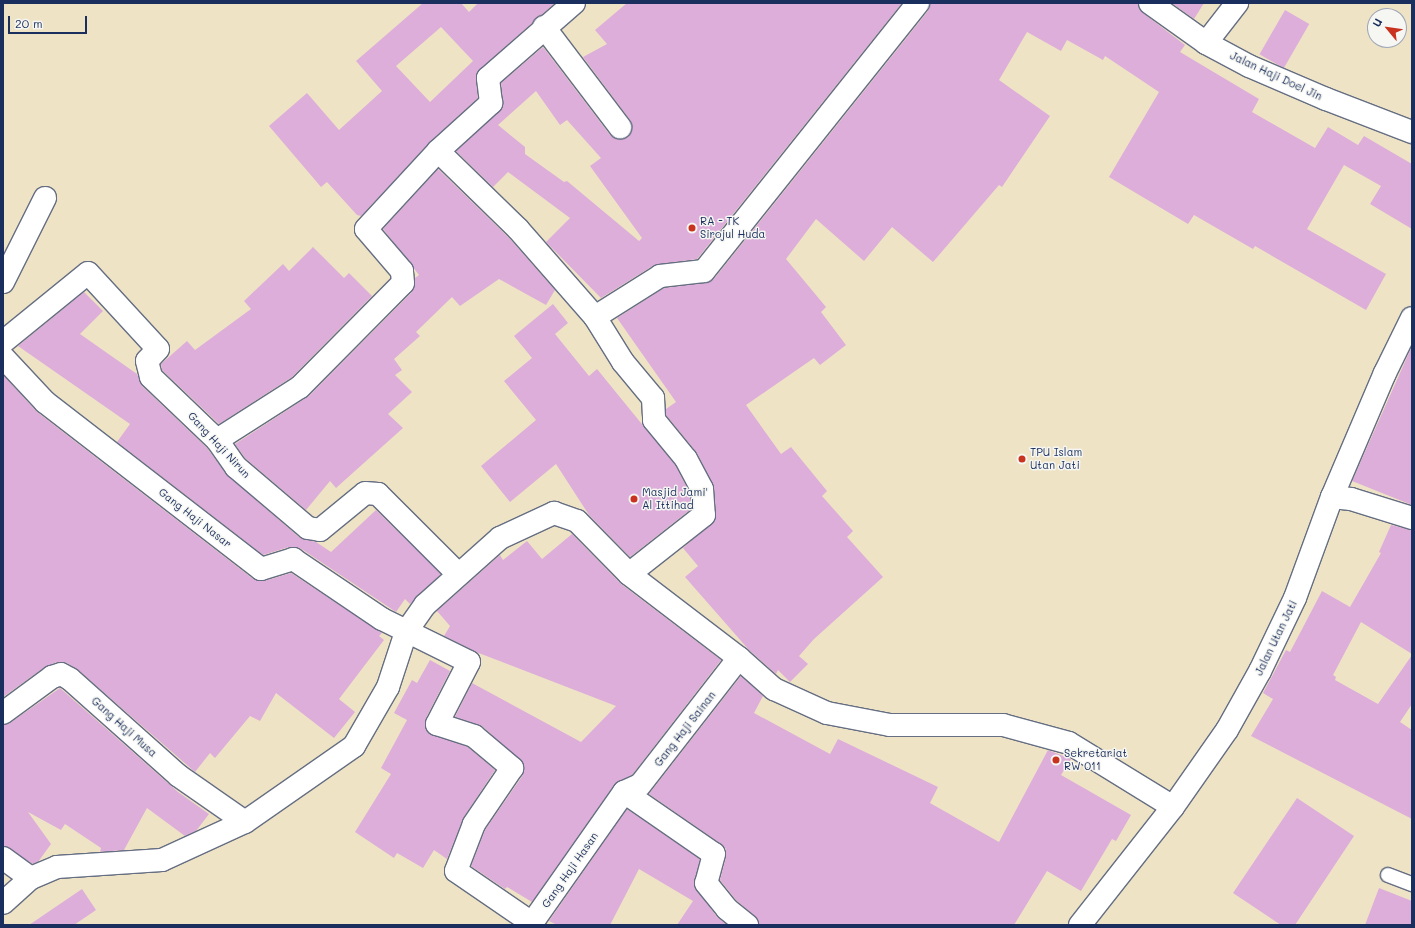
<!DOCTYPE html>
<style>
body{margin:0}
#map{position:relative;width:1415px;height:928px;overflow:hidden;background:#efe3c6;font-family:Mali,sans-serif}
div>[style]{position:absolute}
.building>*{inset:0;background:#ddaed9;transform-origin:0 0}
.roads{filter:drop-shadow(1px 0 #656e82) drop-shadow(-1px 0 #656e82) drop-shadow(0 1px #656e82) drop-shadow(0 -1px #656e82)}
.service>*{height:14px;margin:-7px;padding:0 7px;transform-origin:7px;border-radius:7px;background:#fff}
.minor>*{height:22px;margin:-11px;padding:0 11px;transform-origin:11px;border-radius:11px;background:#fff}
.secondary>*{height:22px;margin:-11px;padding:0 11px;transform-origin:11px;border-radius:11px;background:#fff}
.dots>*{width:11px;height:11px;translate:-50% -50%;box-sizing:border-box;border:2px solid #f6f6f2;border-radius:50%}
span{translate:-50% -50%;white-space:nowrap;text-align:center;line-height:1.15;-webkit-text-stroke:3px #f6f6f2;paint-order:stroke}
.street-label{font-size:11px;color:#1b2f5e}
.poi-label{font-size:11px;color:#1b2f5e}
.left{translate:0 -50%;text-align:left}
.frame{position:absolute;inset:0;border:4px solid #1b2f5e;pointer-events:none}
.north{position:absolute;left:1367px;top:8px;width:40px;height:40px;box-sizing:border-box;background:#f6f6f2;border:1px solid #9ea6b7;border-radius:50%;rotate:299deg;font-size:11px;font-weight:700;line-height:16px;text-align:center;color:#1b2f5e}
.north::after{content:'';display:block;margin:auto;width:14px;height:18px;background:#c8321e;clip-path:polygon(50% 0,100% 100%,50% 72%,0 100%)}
.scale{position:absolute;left:8px;top:16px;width:79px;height:18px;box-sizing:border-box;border:2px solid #1b2f5e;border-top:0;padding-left:5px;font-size:12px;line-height:14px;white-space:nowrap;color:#1b2f5e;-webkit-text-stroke:3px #f6f6f2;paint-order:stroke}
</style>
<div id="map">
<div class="building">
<i style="clip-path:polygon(evenodd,423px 3px,461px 3px,469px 12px,478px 3px,555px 3px,480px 69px,476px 79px,478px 98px,429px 143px,361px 216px,357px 215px,327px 182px,321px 187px,269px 126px,307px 93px,339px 130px,382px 91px,356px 61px,423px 3px,441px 27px,473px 61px,430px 102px,396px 66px,441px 27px)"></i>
<i style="clip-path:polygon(evenodd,627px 3px,902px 3px,697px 259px,654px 265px,601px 298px,546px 242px,570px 218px,508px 172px,493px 187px,456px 151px,503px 108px,501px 83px,543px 47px,610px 135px,621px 139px,628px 137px,632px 131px,630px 120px,583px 57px,607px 44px,595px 30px,627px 3px,536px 91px,560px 125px,567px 120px,601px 158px,590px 166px,642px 238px,639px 241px,567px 181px,564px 182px,525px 154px,525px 147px,498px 125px,536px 91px)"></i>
<i style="clip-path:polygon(930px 3px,1138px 3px,1143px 13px,1185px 45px,1180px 52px,1259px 99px,1252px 112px,1315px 148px,1328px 127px,1358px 145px,1364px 136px,1412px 164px,1412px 229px,1370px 204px,1381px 186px,1344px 165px,1307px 229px,1386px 274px,1366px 310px,1255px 246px,1253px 249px,1194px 215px,1188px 224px,1109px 177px,1159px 92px,1105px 56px,1103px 60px,1067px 40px,1061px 51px,1027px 32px,999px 80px,1050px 116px,1002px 187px,999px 185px,933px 262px,892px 227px,864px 261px,816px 219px,786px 259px,826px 307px,821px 312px,846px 345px,820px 365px,814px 358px,746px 405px,781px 454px,791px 447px,827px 491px,822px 496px,853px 531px,847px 537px,883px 577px,814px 639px,799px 656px,808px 664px,790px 682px,778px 670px,776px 674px,749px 650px,685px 577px,698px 566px,683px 548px,715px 520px,714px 488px,697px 453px,666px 415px,666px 409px,676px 402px,617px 318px,664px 288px,705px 283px,714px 279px,928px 11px)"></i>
<i style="clip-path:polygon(1172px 3px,1204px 3px,1194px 19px)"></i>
<i style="left:1285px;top:10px;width:28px;height:51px;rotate:30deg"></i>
<i style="clip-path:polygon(438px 169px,509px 238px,555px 290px,546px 305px,499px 279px,460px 306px,452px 297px,416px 332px,420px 336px,394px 359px,402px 370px,395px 375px,412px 392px,388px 414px,403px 428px,336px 488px,330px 481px,306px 510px,245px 458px,235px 444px,309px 396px,412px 292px,415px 278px,419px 275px,383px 229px)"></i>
<i style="clip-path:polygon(313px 247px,344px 278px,349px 273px,372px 296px,292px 377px,219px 424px,162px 370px,161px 364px,187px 341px,195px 350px,251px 309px,244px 301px,283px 264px,289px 271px)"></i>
<i style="clip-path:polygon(84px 292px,103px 311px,80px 334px,137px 374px,142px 386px,207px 448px,228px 476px,300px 538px,316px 542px,331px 552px,376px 510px,441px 574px,410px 604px,405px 599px,396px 612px,300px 548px,289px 547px,263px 555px,117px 442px,130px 424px,18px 346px)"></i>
<i style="clip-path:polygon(553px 304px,568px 323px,555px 334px,589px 376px,597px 369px,676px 466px,690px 493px,691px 509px,630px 557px,589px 515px,556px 464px,510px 502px,481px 466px,536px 420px,504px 381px,532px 358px,514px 336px)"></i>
<i style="clip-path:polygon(1412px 346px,1412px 505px,1352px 481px)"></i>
<i style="clip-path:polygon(3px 375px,37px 412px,253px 579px,264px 581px,291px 573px,382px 633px,379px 636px,384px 640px,339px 699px,355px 712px,334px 738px,276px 693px,260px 721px,250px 716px,215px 758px,210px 753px,195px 772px,78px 670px,67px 663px,57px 662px,45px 667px,3px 697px)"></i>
<i style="clip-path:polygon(1391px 525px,1412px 530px,1412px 654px,1361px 622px,1333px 675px,1336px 677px,1335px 680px,1378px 704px,1412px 655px,1412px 704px,1400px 722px,1412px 730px,1412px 819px,1251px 736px,1273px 699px,1263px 693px,1286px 650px,1290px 652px,1322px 591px,1350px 607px,1381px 553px,1379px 552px)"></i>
<i style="clip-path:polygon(572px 534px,621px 584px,721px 660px,632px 775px,614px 785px,532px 902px,507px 887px,505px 889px,471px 866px,485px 830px,523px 775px,523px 763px,482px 726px,455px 717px,472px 683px,581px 742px,616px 706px,476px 652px,444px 636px,450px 626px,437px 611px,500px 555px,503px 560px,527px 541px,542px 559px)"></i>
<i style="clip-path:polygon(430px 660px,450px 671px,426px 718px,427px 731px,468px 747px,495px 770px,464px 817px,447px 859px,434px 850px,423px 868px,397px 853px,394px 858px,355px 832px,391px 774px,381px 768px,407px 720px,394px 713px,412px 680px,417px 683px)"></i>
<i style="clip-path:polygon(741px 676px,763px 696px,754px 713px,830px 754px,838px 739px,938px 787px,930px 803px,999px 842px,1048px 750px,1071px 759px,1061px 775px,1131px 815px,1116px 841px,1112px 839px,1081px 891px,1047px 871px,1014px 925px,759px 925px,755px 916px,736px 900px,720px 880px,726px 857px,726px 849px,721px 844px,649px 794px)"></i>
<i style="clip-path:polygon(60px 688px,178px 792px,209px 814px,196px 831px,185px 836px,147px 808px,124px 850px,100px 852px,101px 848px,65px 824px,61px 830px,28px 812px,51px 844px,38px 862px,33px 864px,3px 846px,3px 725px,10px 723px)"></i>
<i style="clip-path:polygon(1297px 798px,1354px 836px,1295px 925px,1281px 925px,1233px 893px)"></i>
<i style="clip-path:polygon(627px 809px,700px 859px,694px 886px,717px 917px,727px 925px,677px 925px,693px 901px,639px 869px,610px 925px,557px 925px,549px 921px)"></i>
<i style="clip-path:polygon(1379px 888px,1412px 901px,1412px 925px,1365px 925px)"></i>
<i style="clip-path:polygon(82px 889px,96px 910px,74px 925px,29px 925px)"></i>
</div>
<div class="roads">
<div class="service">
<i style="left:1388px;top:875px;width:26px;rotate:21deg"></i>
</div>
<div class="minor">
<i style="left:1150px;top:3px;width:69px;rotate:35.5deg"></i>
<i style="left:1206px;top:43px;width:49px;rotate:28.1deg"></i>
<i style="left:1249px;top:66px;width:84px;rotate:23.2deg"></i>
<i style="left:1326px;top:99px;width:92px;rotate:21deg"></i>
<i style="left:544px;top:27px;width:126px;rotate:52.8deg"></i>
<i style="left:1206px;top:43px;width:51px;rotate:-52.2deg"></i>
<i style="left:438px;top:151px;width:72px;rotate:-42.2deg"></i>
<i style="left:491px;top:103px;width:25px;rotate:-97deg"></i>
<i style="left:488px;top:78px;width:114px;rotate:-41.1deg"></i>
<i style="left:3px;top:282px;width:94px;rotate:-63.4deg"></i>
<i style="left:595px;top:317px;width:77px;rotate:-32.2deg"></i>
<i style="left:660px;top:276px;width:44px;rotate:-6.5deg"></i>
<i style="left:704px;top:271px;width:343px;rotate:-51.4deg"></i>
<i style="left:3px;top:342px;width:109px;rotate:-39.1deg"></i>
<i style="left:88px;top:273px;width:103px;rotate:47.4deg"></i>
<i style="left:158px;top:349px;width:16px;rotate:133deg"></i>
<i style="left:147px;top:361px;width:16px;rotate:76deg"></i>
<i style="left:151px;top:377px;width:91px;rotate:43.7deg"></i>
<i style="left:217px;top:440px;width:33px;rotate:55deg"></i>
<i style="left:236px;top:467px;width:94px;rotate:40.3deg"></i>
<i style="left:308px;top:528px;width:12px;rotate:9deg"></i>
<i style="left:320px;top:530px;width:58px;rotate:-39.4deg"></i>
<i style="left:365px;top:493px;width:13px;rotate:4deg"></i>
<i style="left:378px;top:494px;width:113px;rotate:45deg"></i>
<i style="left:3px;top:357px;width:62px;rotate:47deg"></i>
<i style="left:45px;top:402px;width:273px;rotate:37.7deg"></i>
<i style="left:261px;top:569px;width:34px;rotate:-17deg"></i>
<i style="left:293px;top:559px;width:107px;rotate:34deg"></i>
<i style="left:382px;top:619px;width:97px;rotate:26.3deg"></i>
<i style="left:469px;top:662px;width:70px;rotate:117.3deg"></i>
<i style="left:437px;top:724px;width:39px;rotate:18deg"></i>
<i style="left:474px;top:736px;width:50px;rotate:40.1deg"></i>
<i style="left:512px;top:768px;width:68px;rotate:124.2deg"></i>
<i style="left:474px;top:824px;width:50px;rotate:111deg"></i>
<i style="left:456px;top:871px;width:92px;rotate:34.4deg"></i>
<i style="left:532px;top:923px;width:160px;rotate:-54.9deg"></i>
<i style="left:217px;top:440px;width:98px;rotate:-32.6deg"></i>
<i style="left:300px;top:387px;width:146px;rotate:-45.3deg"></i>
<i style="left:403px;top:283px;width:12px;rotate:-95deg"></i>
<i style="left:402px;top:271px;width:55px;rotate:-130.6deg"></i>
<i style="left:366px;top:229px;width:106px;rotate:-47.3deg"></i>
<i style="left:438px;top:151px;width:112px;rotate:44.3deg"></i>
<i style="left:518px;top:229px;width:117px;rotate:48.8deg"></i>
<i style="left:595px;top:317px;width:53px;rotate:58.1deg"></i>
<i style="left:623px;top:362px;width:47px;rotate:50.2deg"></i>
<i style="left:653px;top:398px;width:22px;rotate:87deg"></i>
<i style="left:654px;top:420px;width:50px;rotate:50.6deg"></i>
<i style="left:686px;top:459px;width:34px;rotate:62deg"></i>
<i style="left:702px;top:489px;width:26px;rotate:86deg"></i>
<i style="left:704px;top:515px;width:95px;rotate:141.8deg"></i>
<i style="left:1332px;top:497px;width:19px;rotate:6deg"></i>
<i style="left:1351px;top:499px;width:64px;rotate:17.3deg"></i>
<i style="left:3px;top:713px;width:61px;rotate:-36.3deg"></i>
<i style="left:52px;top:677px;width:9px;rotate:-18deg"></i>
<i style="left:61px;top:674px;width:10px;rotate:29deg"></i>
<i style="left:70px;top:679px;width:146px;rotate:41.7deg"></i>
<i style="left:179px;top:776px;width:80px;rotate:34.9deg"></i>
<i style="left:624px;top:792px;width:109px;rotate:34.6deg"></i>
<i style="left:714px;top:854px;width:30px;rotate:105deg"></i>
<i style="left:706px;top:883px;width:33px;rotate:51deg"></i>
<i style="left:727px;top:909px;width:26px;rotate:39deg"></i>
<i style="left:624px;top:792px;width:17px;rotate:-24deg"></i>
<i style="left:640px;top:785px;width:161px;rotate:-52.1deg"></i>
<i style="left:3px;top:858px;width:34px;rotate:36deg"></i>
<i style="left:3px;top:903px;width:38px;rotate:-42deg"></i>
<i style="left:31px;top:878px;width:28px;rotate:-23deg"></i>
<i style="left:57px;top:867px;width:105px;rotate:-3.8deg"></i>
<i style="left:162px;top:860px;width:91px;rotate:-24.6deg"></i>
<i style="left:245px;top:822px;width:133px;rotate:-34.9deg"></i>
<i style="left:354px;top:746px;width:68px;rotate:-60deg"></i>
<i style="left:388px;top:687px;width:58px;rotate:-71.9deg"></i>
<i style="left:406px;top:632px;width:33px;rotate:-55deg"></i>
<i style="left:425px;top:605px;width:101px;rotate:-41.8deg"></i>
<i style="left:500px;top:538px;width:60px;rotate:-24.8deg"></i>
<i style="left:554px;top:513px;width:24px;rotate:19deg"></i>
<i style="left:577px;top:521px;width:74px;rotate:45.5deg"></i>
<i style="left:629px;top:574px;width:138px;rotate:37.4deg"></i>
<i style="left:739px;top:658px;width:47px;rotate:41.5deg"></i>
<i style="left:774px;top:689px;width:58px;rotate:24.4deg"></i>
<i style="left:827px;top:713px;width:64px;rotate:10.8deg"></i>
<i style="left:890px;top:725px;width:113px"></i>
<i style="left:1003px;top:725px;width:68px;rotate:15.3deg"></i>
<i style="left:1069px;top:743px;width:122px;rotate:31.6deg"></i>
</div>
<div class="secondary">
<i style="left:1080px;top:925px;width:150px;rotate:-51.8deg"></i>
<i style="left:1173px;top:807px;width:94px;rotate:-55deg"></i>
<i style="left:1227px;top:730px;width:68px;rotate:-60.8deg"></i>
<i style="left:1260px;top:671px;width:81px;rotate:-64.4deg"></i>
<i style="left:1295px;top:598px;width:108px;rotate:-69.9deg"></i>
<i style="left:1332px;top:497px;width:135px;rotate:-66.9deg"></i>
<i style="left:1385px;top:373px;width:61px;rotate:-63.9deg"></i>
</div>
</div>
<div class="dots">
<i style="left:692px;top:228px;background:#c8321e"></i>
<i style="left:1022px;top:459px;background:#c8321e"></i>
<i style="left:634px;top:499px;background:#c8321e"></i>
<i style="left:1056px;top:760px;background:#c8321e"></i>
</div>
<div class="street-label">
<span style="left:1276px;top:76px;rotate:25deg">Jalan Haji Doel Jin</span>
<span style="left:219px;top:445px;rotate:47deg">Gang Haji Nirun</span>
<span style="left:195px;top:518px;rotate:38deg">Gang Haji Nasar</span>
<span style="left:1276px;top:638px;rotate:-64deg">Jalan Utan Jati</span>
<span style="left:124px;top:727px;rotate:42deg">Gang Haji Musa</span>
<span style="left:685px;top:729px;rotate:-52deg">Gang Haji Sainan</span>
<span style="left:570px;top:870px;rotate:-55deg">Gang Haji Hasan</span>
</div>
<div class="poi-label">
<span class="left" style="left:700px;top:228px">RA - TK<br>Sirojul Huda</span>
<span class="left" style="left:1030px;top:459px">TPU Islam<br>Utan Jati</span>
<span class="left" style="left:642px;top:499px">Masjid Jami'<br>Al Ittihad</span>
<span class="left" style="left:1064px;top:760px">Sekretariat<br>RW 011</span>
</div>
<div class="frame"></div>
<div class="north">U</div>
<div class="scale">20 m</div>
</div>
